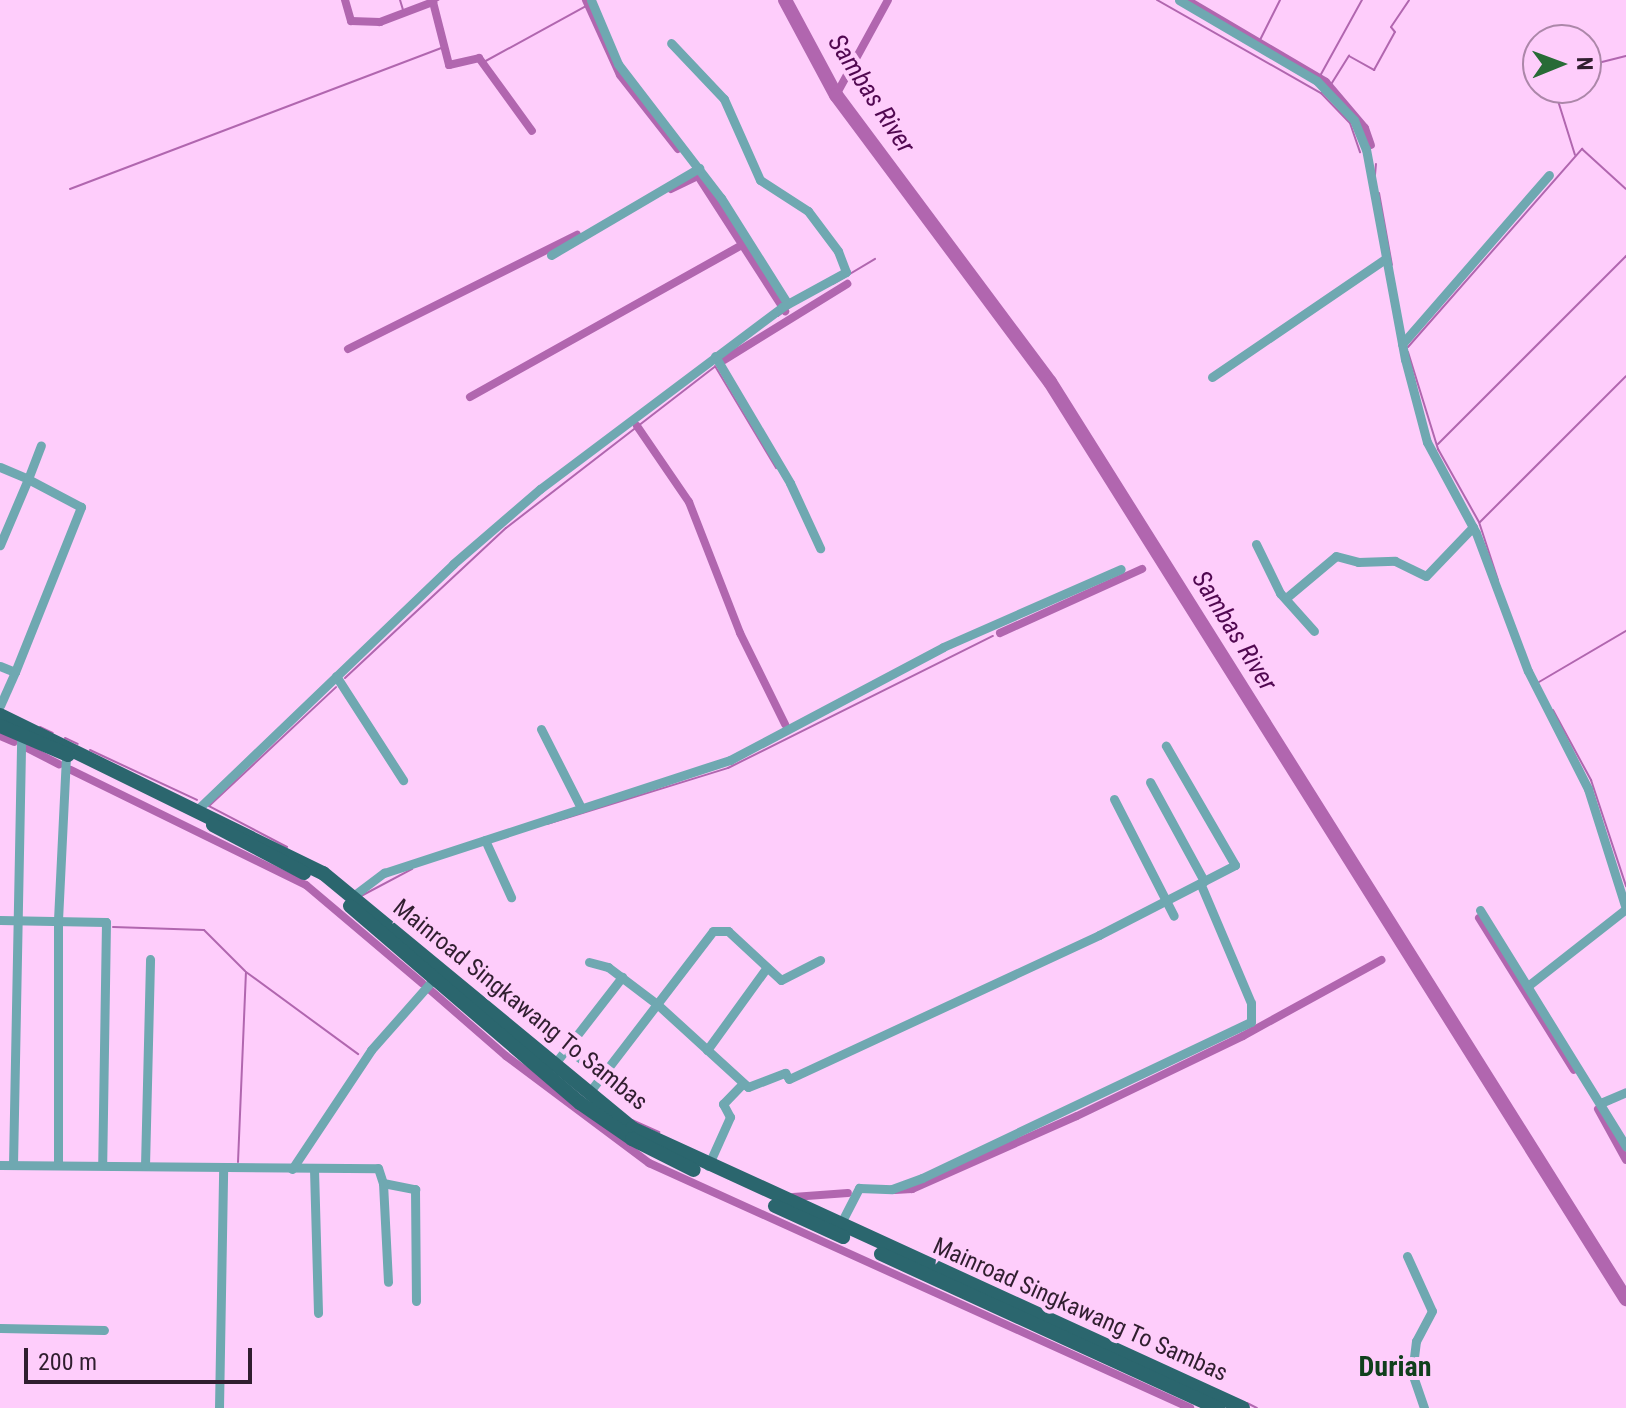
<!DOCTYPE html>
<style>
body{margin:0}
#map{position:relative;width:1626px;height:1408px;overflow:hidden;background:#fecdfb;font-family:"Roboto Condensed",sans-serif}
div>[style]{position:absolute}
.stream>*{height:2px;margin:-1px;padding:0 1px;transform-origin:1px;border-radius:1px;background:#b166af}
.canal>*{height:8px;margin:-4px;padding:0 4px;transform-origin:4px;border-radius:4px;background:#b166af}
.river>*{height:14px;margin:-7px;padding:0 7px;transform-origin:7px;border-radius:7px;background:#b166af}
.minor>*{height:9px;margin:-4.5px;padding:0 4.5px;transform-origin:4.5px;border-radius:4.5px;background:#6fa8b1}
.trunk>*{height:14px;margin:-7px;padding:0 7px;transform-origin:7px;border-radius:7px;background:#2b666e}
span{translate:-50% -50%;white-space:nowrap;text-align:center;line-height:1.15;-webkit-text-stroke:8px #fecdfb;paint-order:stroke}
.street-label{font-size:24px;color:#301e2f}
.water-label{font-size:26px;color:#510851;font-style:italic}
.quarter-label{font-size:28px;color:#10401c;font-weight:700}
.north{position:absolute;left:1522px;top:24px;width:80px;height:80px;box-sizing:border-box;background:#fecdfb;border:2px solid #ac87a9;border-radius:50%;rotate:89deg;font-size:22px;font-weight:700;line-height:32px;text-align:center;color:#301e2f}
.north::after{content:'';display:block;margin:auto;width:28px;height:36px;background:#286b36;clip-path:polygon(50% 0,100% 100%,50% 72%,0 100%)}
.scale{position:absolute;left:24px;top:1348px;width:228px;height:36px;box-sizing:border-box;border:4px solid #301e2f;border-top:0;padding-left:10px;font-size:24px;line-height:28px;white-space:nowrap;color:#301e2f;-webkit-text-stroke:6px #fecdfb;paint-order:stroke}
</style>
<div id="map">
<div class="stream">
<i style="left:400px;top:0;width:14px;rotate:73deg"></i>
<i style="left:1157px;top:0;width:189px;rotate:29.6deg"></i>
<i style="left:1321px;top:93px;width:42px;rotate:46deg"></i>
<i style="left:1350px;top:123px;width:31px;rotate:71deg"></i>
<i style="left:430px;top:3px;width:9px;rotate:-21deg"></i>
<i style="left:1260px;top:40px;width:45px;rotate:-63.4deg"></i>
<i style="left:482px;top:63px;width:121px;rotate:-28.7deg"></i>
<i style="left:1586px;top:66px;width:41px;rotate:-14deg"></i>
<i style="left:1320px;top:76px;width:87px;rotate:-61.1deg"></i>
<i style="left:1330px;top:86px;width:36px;rotate:-58deg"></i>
<i style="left:1349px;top:56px;width:29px;rotate:29deg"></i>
<i style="left:1374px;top:70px;width:43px;rotate:-61.1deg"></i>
<i style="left:1395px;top:32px;width:6px;rotate:-129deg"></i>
<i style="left:1391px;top:27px;width:32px;rotate:-56deg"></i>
<i style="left:1554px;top:88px;width:70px;rotate:72.6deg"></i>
<i style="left:1375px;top:175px;width:11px;rotate:-85deg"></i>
<i style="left:70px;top:189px;width:400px;rotate:-20.8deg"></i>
<i style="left:1379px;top:193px;width:73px;rotate:79.8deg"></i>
<i style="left:833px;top:284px;width:49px;rotate:-30.8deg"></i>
<i style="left:778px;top:316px;width:14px;rotate:-36deg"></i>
<i style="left:1408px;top:347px;width:264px;rotate:-48.7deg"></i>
<i style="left:1582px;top:149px;width:59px;rotate:42.3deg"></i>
<i style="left:1408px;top:352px;width:102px;rotate:72.8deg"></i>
<i style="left:1438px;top:449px;width:84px;rotate:60.7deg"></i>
<i style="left:1479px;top:522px;width:61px;rotate:71.9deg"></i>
<i style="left:715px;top:366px;width:119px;rotate:59.1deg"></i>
<i style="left:1438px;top:444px;width:266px;rotate:-45deg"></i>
<i style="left:1480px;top:522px;width:206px;rotate:-45deg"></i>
<i style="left:345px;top:678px;width:220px;rotate:-43deg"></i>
<i style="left:506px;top:528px;width:263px;rotate:-37.7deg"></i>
<i style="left:1539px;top:682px;width:101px;rotate:-30.4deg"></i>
<i style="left:1553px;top:710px;width:80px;rotate:61.5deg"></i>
<i style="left:1591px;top:780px;width:112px;rotate:71.7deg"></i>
<i style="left:40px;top:727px;width:14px;rotate:25deg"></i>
<i style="left:65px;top:738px;width:14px;rotate:25deg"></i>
<i style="left:90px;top:750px;width:118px;rotate:25deg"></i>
<i style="left:547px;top:824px;width:189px;rotate:-17.2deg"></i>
<i style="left:728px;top:768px;width:296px;rotate:-26.5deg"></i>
<i style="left:287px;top:847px;width:88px;rotate:-152.3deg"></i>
<i style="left:209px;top:806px;width:174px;rotate:-43.1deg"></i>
<i style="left:361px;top:896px;width:58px;rotate:-27.9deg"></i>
<i style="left:113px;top:927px;width:91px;rotate:1.9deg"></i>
<i style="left:204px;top:930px;width:58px;rotate:45deg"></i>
<i style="left:632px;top:1120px;width:30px;rotate:24deg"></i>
<i style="left:238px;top:1162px;width:190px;rotate:-87.6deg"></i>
<i style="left:246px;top:972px;width:139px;rotate:36.2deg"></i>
<i style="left:1247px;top:1403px;width:11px;rotate:27deg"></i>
</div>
<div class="canal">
<i style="left:345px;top:0;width:22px;rotate:74deg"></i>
<i style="left:351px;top:21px;width:29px;rotate:2deg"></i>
<i style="left:380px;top:22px;width:57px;rotate:-20.7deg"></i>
<i style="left:433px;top:2px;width:65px;rotate:75.7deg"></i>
<i style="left:449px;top:65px;width:31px;rotate:-13deg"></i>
<i style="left:479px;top:58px;width:90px;rotate:54deg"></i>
<i style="left:586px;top:0;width:82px;rotate:65.6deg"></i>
<i style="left:620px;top:75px;width:94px;rotate:51.9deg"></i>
<i style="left:1187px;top:0;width:161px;rotate:30.5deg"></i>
<i style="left:1326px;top:82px;width:60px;rotate:49.7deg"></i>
<i style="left:1365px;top:128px;width:18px;rotate:71deg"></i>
<i style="left:836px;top:95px;width:108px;rotate:-61.3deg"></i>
<i style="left:671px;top:189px;width:30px;rotate:-26deg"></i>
<i style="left:698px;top:176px;width:161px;rotate:57.2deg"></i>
<i style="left:348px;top:349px;width:256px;rotate:-26.5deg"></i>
<i style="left:724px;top:360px;width:145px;rotate:-31.7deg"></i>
<i style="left:470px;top:397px;width:312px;rotate:-29.2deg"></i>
<i style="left:637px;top:426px;width:92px;rotate:55.6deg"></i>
<i style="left:689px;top:502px;width:141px;rotate:68.7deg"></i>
<i style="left:740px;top:633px;width:102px;rotate:63.7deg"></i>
<i style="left:1000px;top:633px;width:156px;rotate:-24.3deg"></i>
<i style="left:0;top:736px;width:15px;rotate:23deg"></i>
<i style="left:27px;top:748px;width:36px;rotate:27deg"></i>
<i style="left:71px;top:770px;width:262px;rotate:26.1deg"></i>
<i style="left:306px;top:885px;width:152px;rotate:40.2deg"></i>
<i style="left:1479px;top:918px;width:179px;rotate:58deg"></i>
<i style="left:429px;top:989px;width:102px;rotate:41deg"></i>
<i style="left:506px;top:1056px;width:179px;rotate:36.8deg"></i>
<i style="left:649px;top:1163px;width:594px;rotate:24.36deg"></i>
<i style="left:1598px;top:1109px;width:58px;rotate:61.2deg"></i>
<i style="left:895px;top:1190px;width:17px;rotate:-3deg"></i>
<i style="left:912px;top:1189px;width:180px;rotate:-23.9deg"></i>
<i style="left:1077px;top:1116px;width:184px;rotate:-25.7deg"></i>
<i style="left:1243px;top:1036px;width:158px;rotate:-28.8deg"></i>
<i style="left:793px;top:1197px;width:55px;rotate:-4.2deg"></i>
</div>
<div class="river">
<i style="left:785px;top:0;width:108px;rotate:61.8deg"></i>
<i style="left:836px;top:95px;width:358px;rotate:53.3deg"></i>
<i style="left:1050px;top:382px;width:1083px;rotate:57.87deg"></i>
</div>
<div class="minor">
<i style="left:591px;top:0;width:69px;rotate:67.1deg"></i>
<i style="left:618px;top:64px;width:169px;rotate:52.5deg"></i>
<i style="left:721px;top:198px;width:124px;rotate:57.8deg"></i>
<i style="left:1179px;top:0;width:160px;rotate:30.4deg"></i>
<i style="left:1317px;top:81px;width:54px;rotate:46.5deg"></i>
<i style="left:1354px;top:120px;width:31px;rotate:68deg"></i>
<i style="left:1366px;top:149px;width:214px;rotate:79.5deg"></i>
<i style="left:1405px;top:359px;width:86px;rotate:75.2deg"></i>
<i style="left:1427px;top:442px;width:103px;rotate:61.7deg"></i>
<i style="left:1476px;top:533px;width:147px;rotate:69.4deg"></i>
<i style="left:1528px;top:671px;width:132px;rotate:63deg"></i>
<i style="left:1588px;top:789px;width:126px;rotate:72.4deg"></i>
<i style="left:551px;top:255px;width:172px;rotate:-30.4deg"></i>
<i style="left:1402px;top:344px;width:224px;rotate:-49deg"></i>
<i style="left:715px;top:356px;width:147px;rotate:59.4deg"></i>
<i style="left:790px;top:483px;width:72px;rotate:65.2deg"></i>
<i style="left:1212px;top:377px;width:209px;rotate:-34.3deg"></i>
<i style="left:0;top:467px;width:30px;rotate:23deg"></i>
<i style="left:28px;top:479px;width:72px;rotate:113deg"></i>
<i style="left:1256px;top:544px;width:55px;rotate:63.9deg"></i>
<i style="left:1280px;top:593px;width:51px;rotate:48.2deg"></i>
<i style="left:1286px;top:598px;width:65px;rotate:-40deg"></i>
<i style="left:1336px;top:556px;width:23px;rotate:15deg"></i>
<i style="left:1358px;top:562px;width:37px;rotate:-2deg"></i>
<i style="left:1395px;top:561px;width:34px;rotate:26deg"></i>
<i style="left:1426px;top:576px;width:68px;rotate:-46.2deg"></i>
<i style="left:0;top:666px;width:16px;rotate:22deg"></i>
<i style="left:15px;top:672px;width:36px;rotate:114deg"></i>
<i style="left:15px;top:672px;width:178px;rotate:-68.2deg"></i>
<i style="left:81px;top:507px;width:60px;rotate:-152.2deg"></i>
<i style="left:28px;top:479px;width:36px;rotate:-69deg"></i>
<i style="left:336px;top:676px;width:124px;rotate:57.2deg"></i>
<i style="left:541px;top:729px;width:89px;rotate:63.1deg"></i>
<i style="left:1150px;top:782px;width:113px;rotate:61.4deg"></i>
<i style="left:1114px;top:799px;width:131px;rotate:62.9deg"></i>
<i style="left:199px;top:808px;width:352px;rotate:-43.8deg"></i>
<i style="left:453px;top:564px;width:115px;rotate:-40.8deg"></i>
<i style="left:540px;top:489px;width:303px;rotate:-36.9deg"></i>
<i style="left:782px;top:307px;width:73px;rotate:-28.7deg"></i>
<i style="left:846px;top:272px;width:22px;rotate:-111deg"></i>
<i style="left:838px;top:251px;width:50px;rotate:-126.9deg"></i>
<i style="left:808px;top:211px;width:57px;rotate:-147.1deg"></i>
<i style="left:760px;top:180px;width:89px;rotate:-114deg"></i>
<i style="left:724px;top:99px;width:77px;rotate:-133.4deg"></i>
<i style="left:485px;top:840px;width:63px;rotate:65.5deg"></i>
<i style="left:353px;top:896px;width:39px;rotate:-37deg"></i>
<i style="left:384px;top:873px;width:364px;rotate:-18.1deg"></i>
<i style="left:730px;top:760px;width:241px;rotate:-27.9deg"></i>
<i style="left:943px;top:647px;width:194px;rotate:-23.7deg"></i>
<i style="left:1480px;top:910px;width:278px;rotate:58.3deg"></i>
<i style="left:0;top:920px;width:106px;rotate:1.1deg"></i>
<i style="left:106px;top:922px;width:243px;rotate:90.9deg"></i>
<i style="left:589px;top:962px;width:20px;rotate:15deg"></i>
<i style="left:608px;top:967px;width:61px;rotate:37.1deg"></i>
<i style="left:657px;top:1004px;width:123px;rotate:42.4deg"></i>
<i style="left:748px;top:1087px;width:40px;rotate:-21deg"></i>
<i style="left:785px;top:1073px;width:7px;rotate:56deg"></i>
<i style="left:789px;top:1079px;width:342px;rotate:-24.9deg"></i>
<i style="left:1099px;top:935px;width:153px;rotate:-27.2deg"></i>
<i style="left:1235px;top:865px;width:138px;rotate:-120.1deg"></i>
<i style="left:1529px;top:985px;width:123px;rotate:-38.1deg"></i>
<i style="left:566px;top:1048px;width:44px;rotate:36.6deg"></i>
<i style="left:707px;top:1050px;width:102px;rotate:-54.1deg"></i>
<i style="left:553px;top:1066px;width:113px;rotate:-52.2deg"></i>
<i style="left:588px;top:1094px;width:205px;rotate:-52.5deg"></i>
<i style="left:713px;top:931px;width:15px"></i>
<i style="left:728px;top:931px;width:72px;rotate:42.8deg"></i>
<i style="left:781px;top:980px;width:44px;rotate:-27.1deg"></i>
<i style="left:1603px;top:1102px;width:25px;rotate:-23deg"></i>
<i style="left:58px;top:1164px;width:244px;rotate:-90deg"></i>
<i style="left:58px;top:920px;width:166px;rotate:-87.2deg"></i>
<i style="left:0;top:1165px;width:378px;rotate:0.5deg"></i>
<i style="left:378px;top:1168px;width:16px;rotate:72deg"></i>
<i style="left:383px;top:1183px;width:33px;rotate:11deg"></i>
<i style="left:415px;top:1189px;width:112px;rotate:89.5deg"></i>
<i style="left:13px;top:1165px;width:431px;rotate:-88.9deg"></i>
<i style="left:145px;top:1166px;width:207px;rotate:-88.6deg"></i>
<i style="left:708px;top:1166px;width:54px;rotate:-65.8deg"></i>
<i style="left:730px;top:1117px;width:15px;rotate:-118deg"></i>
<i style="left:723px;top:1104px;width:29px;rotate:-46deg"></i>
<i style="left:292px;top:1169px;width:143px;rotate:-56.4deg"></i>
<i style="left:371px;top:1050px;width:94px;rotate:-48.5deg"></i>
<i style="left:314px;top:1169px;width:144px;rotate:88.4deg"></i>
<i style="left:383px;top:1183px;width:99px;rotate:87.1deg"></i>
<i style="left:840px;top:1225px;width:42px;rotate:-62.8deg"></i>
<i style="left:859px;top:1188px;width:33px;rotate:2deg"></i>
<i style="left:892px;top:1189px;width:32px;rotate:-20deg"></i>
<i style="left:922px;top:1178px;width:364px;rotate:-25.4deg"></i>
<i style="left:1251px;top:1022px;width:19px;rotate:-90deg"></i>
<i style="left:1251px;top:1003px;width:130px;rotate:-113deg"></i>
<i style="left:1407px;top:1256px;width:60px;rotate:65.6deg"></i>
<i style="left:1432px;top:1311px;width:34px;rotate:118deg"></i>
<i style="left:1416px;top:1341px;width:32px;rotate:97deg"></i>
<i style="left:1412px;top:1373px;width:37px;rotate:71deg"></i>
<i style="left:0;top:1328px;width:104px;rotate:1.1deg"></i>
<i style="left:219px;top:1408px;width:240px;rotate:-89deg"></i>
</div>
<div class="trunk">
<i style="left:0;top:715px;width:360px;rotate:26.1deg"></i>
<i style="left:323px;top:873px;width:401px;rotate:39.5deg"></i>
<i style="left:632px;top:1128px;width:672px;rotate:24.62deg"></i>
<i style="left:0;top:726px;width:74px;rotate:23.1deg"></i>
<i style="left:213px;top:825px;width:103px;rotate:27.8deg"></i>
<i style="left:350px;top:906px;width:303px;rotate:40.6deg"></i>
<i style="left:580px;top:1103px;width:63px;rotate:34.7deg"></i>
<i style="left:632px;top:1139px;width:69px;rotate:26.6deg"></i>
<i style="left:775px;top:1206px;width:75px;rotate:24.5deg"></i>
<i style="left:881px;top:1254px;width:371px;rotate:24.6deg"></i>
</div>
<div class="street-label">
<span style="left:520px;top:1005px;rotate:39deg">Mainroad Singkawang To Sambas</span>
<span style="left:1080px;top:1310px;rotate:24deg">Mainroad Singkawang To Sambas</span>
</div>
<div class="water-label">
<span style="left:871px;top:94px;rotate:57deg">Sambas River</span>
<span style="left:1234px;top:631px;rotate:58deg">Sambas River</span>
</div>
<div class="quarter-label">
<span style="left:1395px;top:1367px">Durian</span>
</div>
<div class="north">N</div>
<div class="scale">200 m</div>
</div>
